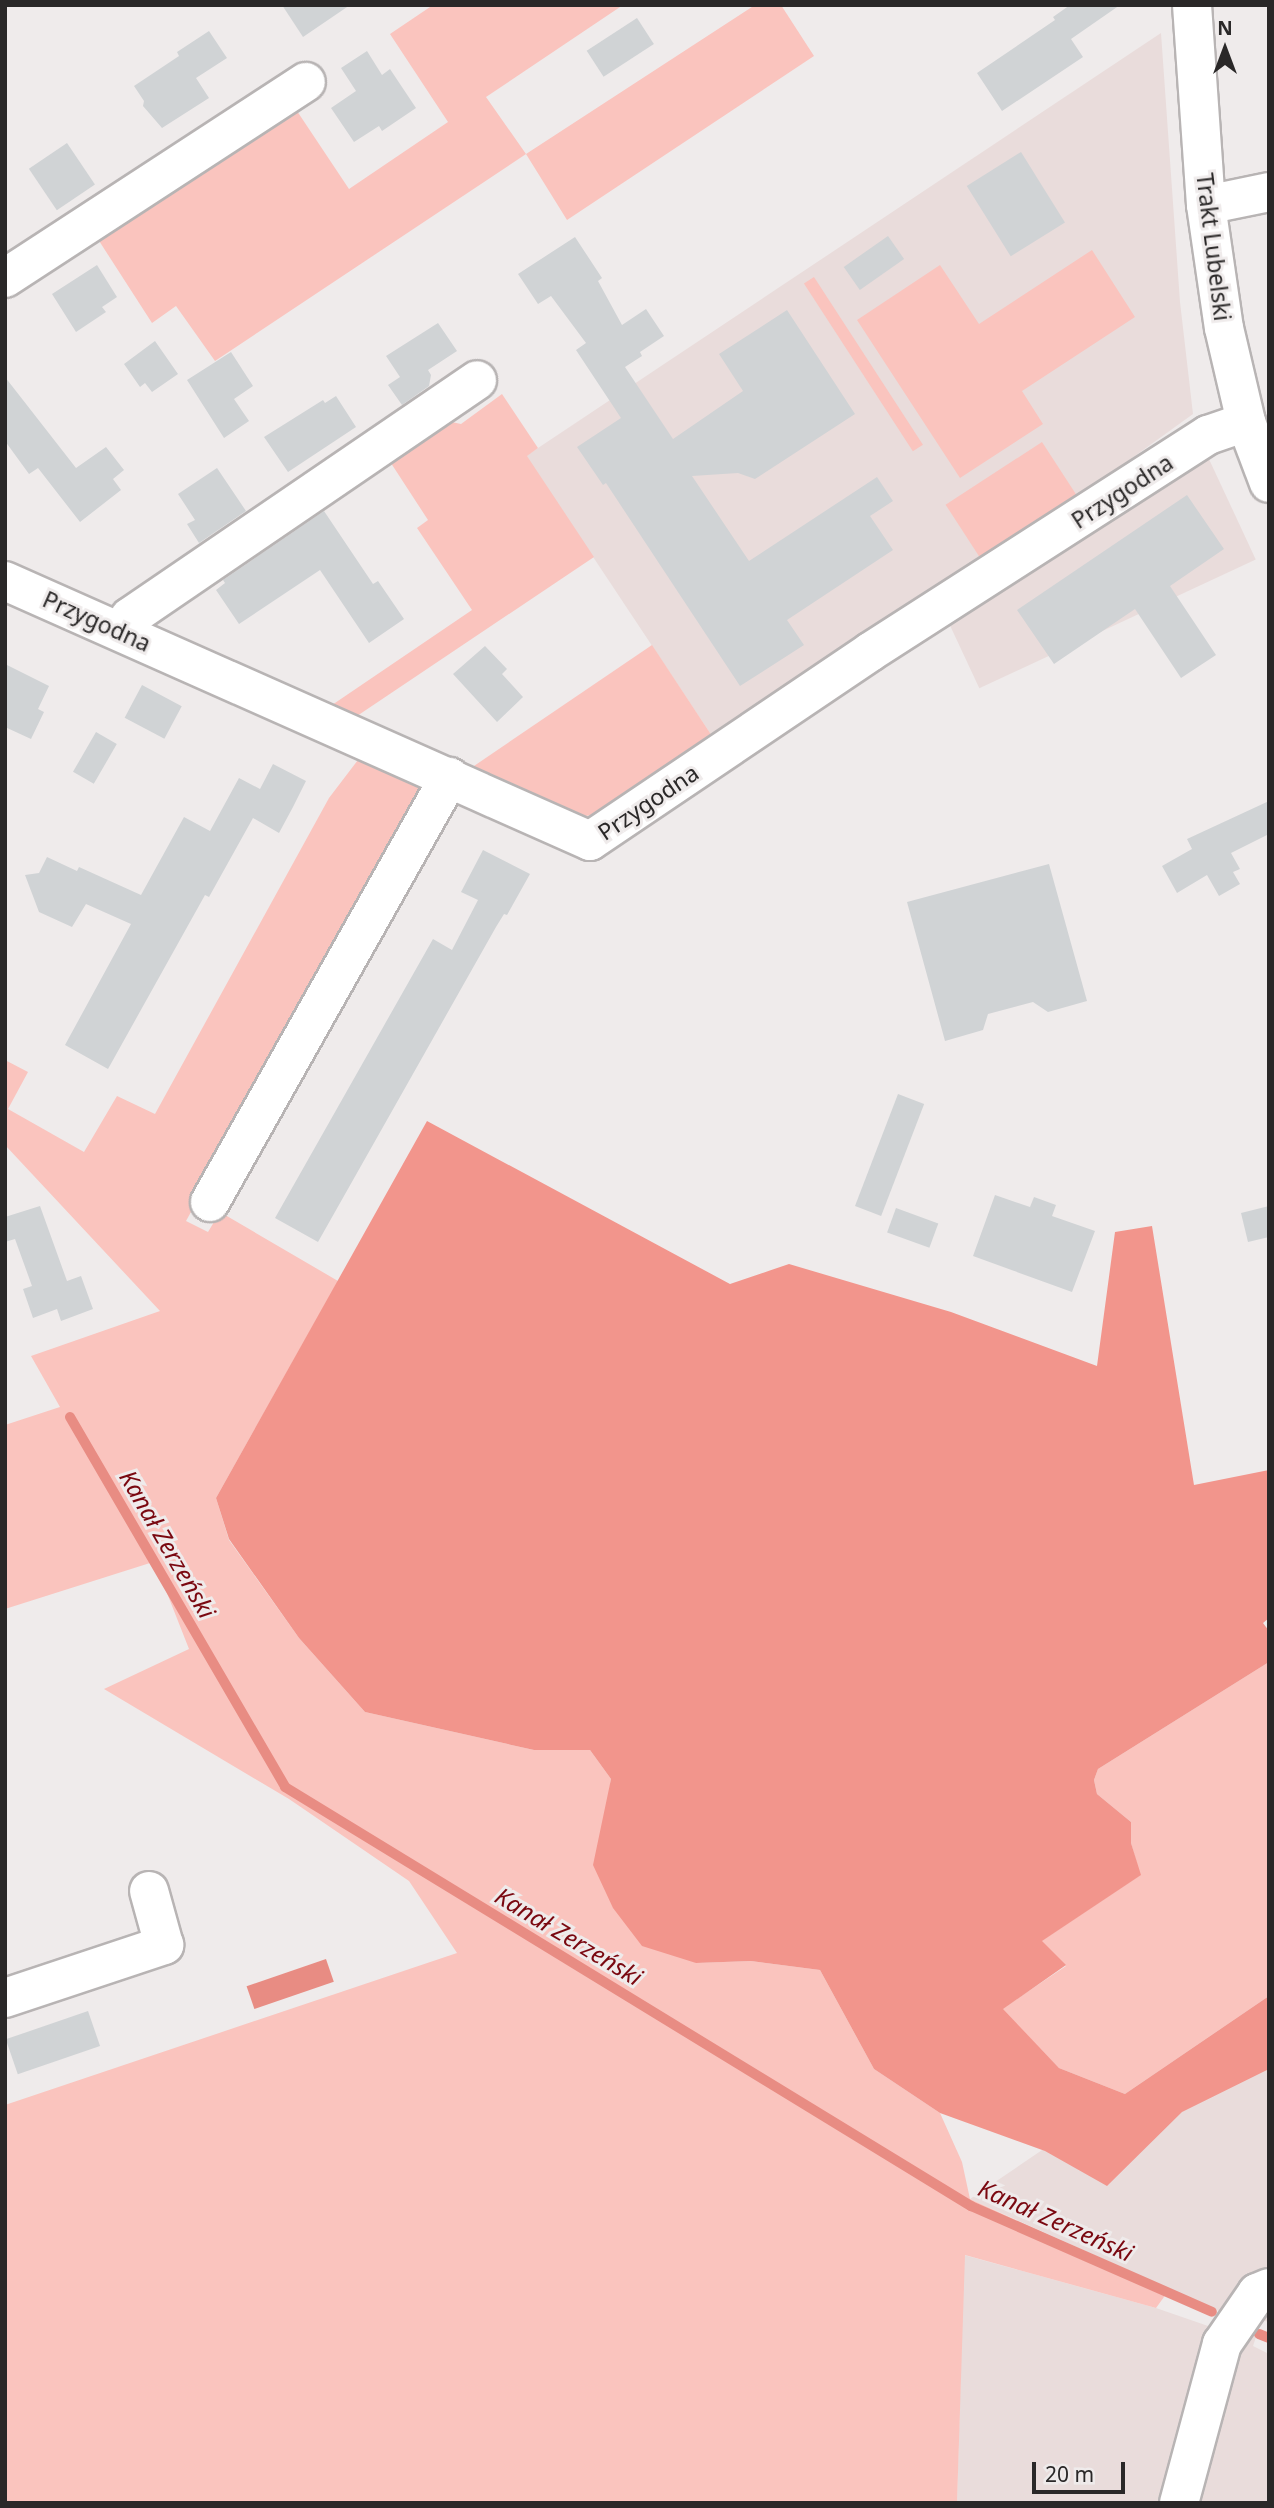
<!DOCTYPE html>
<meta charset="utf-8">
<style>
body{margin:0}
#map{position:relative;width:1274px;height:2508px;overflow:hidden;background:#efebeb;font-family:"Noto Sans",sans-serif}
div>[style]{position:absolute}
.built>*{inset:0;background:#e9dcdb;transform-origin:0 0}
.green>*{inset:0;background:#fac4be;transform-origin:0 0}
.forest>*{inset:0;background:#f2958c}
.water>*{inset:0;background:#e88c83;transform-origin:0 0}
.stream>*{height:10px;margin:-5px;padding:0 5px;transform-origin:5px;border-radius:5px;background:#e88c83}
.building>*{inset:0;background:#d0d3d5;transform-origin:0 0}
.roads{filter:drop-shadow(2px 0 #b8b4b4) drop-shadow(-2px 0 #b8b4b4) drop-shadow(0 2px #b8b4b4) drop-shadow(0 -2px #b8b4b4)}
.minor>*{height:38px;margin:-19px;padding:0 19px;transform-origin:19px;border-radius:19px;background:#fff}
span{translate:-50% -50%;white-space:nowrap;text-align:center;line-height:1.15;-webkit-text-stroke:6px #efebeb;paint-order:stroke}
.street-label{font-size:23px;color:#2a2828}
.water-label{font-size:24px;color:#7a0810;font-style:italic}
.frame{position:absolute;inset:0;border:7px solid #2a2828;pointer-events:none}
.north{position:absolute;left:1190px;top:14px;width:70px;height:70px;-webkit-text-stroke:5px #efebeb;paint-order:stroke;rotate:0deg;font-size:19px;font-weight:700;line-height:28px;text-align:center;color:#2a2828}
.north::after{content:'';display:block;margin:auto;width:24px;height:32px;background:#2a2828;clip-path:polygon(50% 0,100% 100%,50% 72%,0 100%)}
.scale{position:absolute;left:1032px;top:2462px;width:93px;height:32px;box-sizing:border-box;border:4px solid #2a2828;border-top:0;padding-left:9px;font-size:21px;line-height:24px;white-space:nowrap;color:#2a2828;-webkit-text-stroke:5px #efebeb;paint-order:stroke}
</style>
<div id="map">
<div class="built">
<i style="clip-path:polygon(1161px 33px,1180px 302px,1193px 414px,1078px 497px,714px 739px,526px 456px)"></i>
<i style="left:1208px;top:457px;width:113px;height:305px;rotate:65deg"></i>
<i style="clip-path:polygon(1269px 1996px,1269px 2322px,1262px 2320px,1253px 2346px,1269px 2354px,1269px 2503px,957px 2503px,964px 2255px,1156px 2308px,1211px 2327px,1221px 2312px,970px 2199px)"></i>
</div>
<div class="green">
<i style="clip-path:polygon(433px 5px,623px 5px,486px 97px,526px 154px,755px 5px,781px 5px,814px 56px,567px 220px,526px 154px,215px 361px,176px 306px,152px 323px,94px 233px,293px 105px,349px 189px,448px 122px,390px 34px)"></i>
<i style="clip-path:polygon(1092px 250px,1135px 317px,1022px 391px,1043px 424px,960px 478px,857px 320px,940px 265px,979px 324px)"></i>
<i style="left:814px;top:277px;width:200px;height:12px;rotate:57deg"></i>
<i style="clip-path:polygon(502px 394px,538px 448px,527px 456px,594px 557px,357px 716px,332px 705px,472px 610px,417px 528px,428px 520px,387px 457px,447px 421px,461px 424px)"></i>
<i style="left:1042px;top:442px;width:66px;height:115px;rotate:57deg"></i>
<i style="clip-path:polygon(652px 645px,714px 739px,592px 815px,579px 817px,471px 768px)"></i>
<i style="clip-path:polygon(361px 756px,426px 787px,186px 1221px,208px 1232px,220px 1212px,338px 1281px,216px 1498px,229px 1540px,299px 1638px,365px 1712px,534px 1750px,590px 1750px,611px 1779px,605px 1819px,696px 1963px,751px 1961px,820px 1970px,874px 2069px,940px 2113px,962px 2162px,970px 2199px,1169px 2290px,1156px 2308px,965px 2255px,957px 2503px,5px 2503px,5px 2105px,457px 1953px,409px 1881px,289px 1799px,104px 1689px,189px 1649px,165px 1588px,150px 1563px,5px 1609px,5px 1425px,60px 1407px,31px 1356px,160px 1311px,5px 1145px,5px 1060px,28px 1072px,8px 1109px,84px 1152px,117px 1096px,155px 1114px,329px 798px)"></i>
<i style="clip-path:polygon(1269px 1662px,1269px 1996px,1125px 2094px,1059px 2068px,1002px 2009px,1066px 1966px,1041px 1941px,1140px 1875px,1131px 1843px,1131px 1822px,1097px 1794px,1094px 1780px,1098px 1769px)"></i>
</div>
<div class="forest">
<i style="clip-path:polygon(427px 1121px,730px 1284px,789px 1264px,951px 1312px,1097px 1366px,1115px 1232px,1152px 1226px,1194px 1485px,1269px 1470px,1269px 1618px,1263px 1623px,1269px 1631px,1269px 1662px,1098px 1769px,1094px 1780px,1097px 1794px,1131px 1822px,1131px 1843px,1141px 1875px,1042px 1941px,1066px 1965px,1003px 2009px,1059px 2068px,1125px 2094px,1269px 1996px,1269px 2069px,1182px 2112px,1107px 2186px,1045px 2151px,940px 2113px,874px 2069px,820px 1970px,751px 1961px,696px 1963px,642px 1946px,613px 1908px,593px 1865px,611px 1779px,590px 1750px,534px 1750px,365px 1712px,299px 1638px,229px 1539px,216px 1498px)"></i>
</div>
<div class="water">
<i style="left:326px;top:1959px;width:24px;height:84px;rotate:71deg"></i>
</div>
<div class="stream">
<i style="left:70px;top:1417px;width:428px;rotate:59.8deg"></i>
<i style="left:285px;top:1787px;width:804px;rotate:31.42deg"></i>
<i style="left:971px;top:2206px;width:263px;rotate:23.7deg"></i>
<i style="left:1259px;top:2334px;width:11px;rotate:22deg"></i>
</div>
<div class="building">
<i style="clip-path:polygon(282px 5px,350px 5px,303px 37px)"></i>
<i style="clip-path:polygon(1070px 5px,1120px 5px,1071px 39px,1083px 57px,1002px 111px,977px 73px,1055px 20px,1053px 17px)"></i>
<i style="left:637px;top:18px;width:31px;height:60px;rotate:57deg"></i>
<i style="clip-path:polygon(209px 31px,227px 58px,196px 78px,209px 98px,162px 128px,143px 106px,144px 101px,134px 86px,179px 56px,177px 52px)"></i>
<i style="clip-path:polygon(367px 51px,382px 75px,390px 69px,416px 108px,382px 131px,379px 126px,354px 142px,331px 108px,356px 91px,341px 68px)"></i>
<i style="left:67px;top:143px;width:50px;height:46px;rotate:56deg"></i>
<i style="left:1021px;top:152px;width:83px;height:64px;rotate:58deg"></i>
<i style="left:888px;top:236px;width:28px;height:54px;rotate:55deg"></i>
<i style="clip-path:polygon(575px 237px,602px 278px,598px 281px,622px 325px,646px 309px,664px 336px,640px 352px,642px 356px,625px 367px,673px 439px,743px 391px,719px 354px,787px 310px,855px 414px,755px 479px,738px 473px,692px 476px,749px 561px,877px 477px,893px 501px,870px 516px,893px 550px,787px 620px,804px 645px,740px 686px,606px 483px,603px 485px,577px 447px,621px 418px,576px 350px,586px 343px,551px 296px,538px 304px,518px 274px)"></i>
<i style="clip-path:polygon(97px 265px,117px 297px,102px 307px,106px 312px,76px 332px,52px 294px)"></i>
<i style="clip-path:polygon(438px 323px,457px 351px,428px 370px,431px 375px,429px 386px,402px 405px,388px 385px,400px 377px,386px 356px)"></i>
<i style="clip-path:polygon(155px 341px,178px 374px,152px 392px,145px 383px,140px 387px,124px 364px)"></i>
<i style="clip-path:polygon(231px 352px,253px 386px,234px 399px,249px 421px,224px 438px,187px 380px)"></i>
<i style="clip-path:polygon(5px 377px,76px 468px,106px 447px,124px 470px,113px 479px,121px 490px,80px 522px,38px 468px,29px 474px,5px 441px)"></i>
<i style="clip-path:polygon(336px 396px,356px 427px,288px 472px,264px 437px,323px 400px,325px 403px)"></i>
<i style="clip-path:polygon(217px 468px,246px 511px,199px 543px,187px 524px,195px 520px,178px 494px)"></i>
<i style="clip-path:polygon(1187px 495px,1224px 549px,1170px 586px,1216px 655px,1181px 678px,1135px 609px,1054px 664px,1017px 610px)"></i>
<i style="clip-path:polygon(324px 511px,373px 584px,378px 581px,404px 619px,369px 643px,320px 570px,239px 624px,216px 590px,225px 583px,223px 580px)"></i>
<i style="clip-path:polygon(485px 646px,507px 669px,502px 674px,523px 697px,497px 722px,453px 674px)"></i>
<i style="clip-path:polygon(5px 664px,49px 686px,38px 709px,44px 712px,31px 739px,5px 727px)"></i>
<i style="left:142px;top:685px;width:45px;height:37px;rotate:28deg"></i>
<i style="left:96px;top:732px;width:24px;height:46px;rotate:30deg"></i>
<i style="clip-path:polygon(273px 764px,306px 781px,293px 807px,279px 833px,253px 818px,209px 897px,205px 895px,108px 1069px,65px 1045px,131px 924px,86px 904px,72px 927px,39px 912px,25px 875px,39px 873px,47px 857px,77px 871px,79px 867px,141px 895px,184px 817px,210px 831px,239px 778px,260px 789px)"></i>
<i style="clip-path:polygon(1269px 801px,1269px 834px,1231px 853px,1240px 869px,1233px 872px,1240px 884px,1219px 896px,1207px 875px,1177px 893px,1162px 866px,1192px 849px,1187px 839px)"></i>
<i style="clip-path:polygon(483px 850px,530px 874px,507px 915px,504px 914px,496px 927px,318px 1242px,275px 1218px,433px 939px,452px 950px,478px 900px,461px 892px)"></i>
<i style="clip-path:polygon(1049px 864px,1087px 1001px,1048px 1012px,1033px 1002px,988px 1014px,983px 1030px,945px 1041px,907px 902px)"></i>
<i style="left:898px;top:1094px;width:28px;height:120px;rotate:21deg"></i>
<i style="clip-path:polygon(995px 1195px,1030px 1207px,1034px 1197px,1056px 1205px,1052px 1216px,1095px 1231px,1072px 1292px,973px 1256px)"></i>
<i style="clip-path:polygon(40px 1206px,67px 1281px,81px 1276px,93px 1309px,61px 1321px,57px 1309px,33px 1318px,23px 1289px,32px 1286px,15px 1239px,5px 1242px,5px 1217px)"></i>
<i style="clip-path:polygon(1269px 1206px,1269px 1237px,1248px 1242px,1241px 1213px)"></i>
<i style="left:896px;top:1208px;width:45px;height:26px;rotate:20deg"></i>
<i style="left:88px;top:2011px;width:37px;height:87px;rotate:71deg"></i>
</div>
<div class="roads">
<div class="minor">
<i style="left:1192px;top:5px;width:200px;rotate:86deg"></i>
<i style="left:1206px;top:205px;width:124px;rotate:81.7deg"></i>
<i style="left:1224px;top:328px;width:97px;rotate:76.8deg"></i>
<i style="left:1246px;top:422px;width:65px;rotate:69.3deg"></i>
<i style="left:1206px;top:205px;width:64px;rotate:-11.7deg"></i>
<i style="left:5px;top:278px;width:359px;rotate:-33.1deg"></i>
<i style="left:5px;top:581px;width:640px;rotate:23.96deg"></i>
<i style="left:590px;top:841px;width:338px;rotate:-34deg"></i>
<i style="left:870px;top:652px;width:402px;rotate:-32.7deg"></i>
<i style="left:1208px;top:435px;width:40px;rotate:-18.9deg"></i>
<i style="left:120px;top:630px;width:16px;rotate:-52deg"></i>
<i style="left:130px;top:617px;width:420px;rotate:-34.3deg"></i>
<i style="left:210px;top:1202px;width:488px;rotate:-60.6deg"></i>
<i style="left:5px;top:1998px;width:168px;rotate:-18.4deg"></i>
<i style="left:164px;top:1945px;width:56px;rotate:-105.5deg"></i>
<i style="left:1179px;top:2503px;width:165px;rotate:-74.9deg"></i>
<i style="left:1222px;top:2344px;width:62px;rotate:-55.5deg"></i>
<i style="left:1257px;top:2293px;width:13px;rotate:-23deg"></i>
</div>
</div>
<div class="street-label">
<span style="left:1214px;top:247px;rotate:83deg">Trakt Lubelski</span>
<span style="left:1122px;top:491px;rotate:-33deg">Przygodna</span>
<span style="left:97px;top:621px;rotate:24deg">Przygodna</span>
<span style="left:648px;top:802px;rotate:-34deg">Przygodna</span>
</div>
<div class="water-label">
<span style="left:168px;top:1544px;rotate:60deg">Kanał Zerzeński</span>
<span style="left:569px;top:1936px;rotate:31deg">Kanał Zerzeński</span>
<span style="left:1056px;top:2220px;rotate:24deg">Kanał Zerzeński</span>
</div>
<div class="frame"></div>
<div class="north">N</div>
<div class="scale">20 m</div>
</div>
